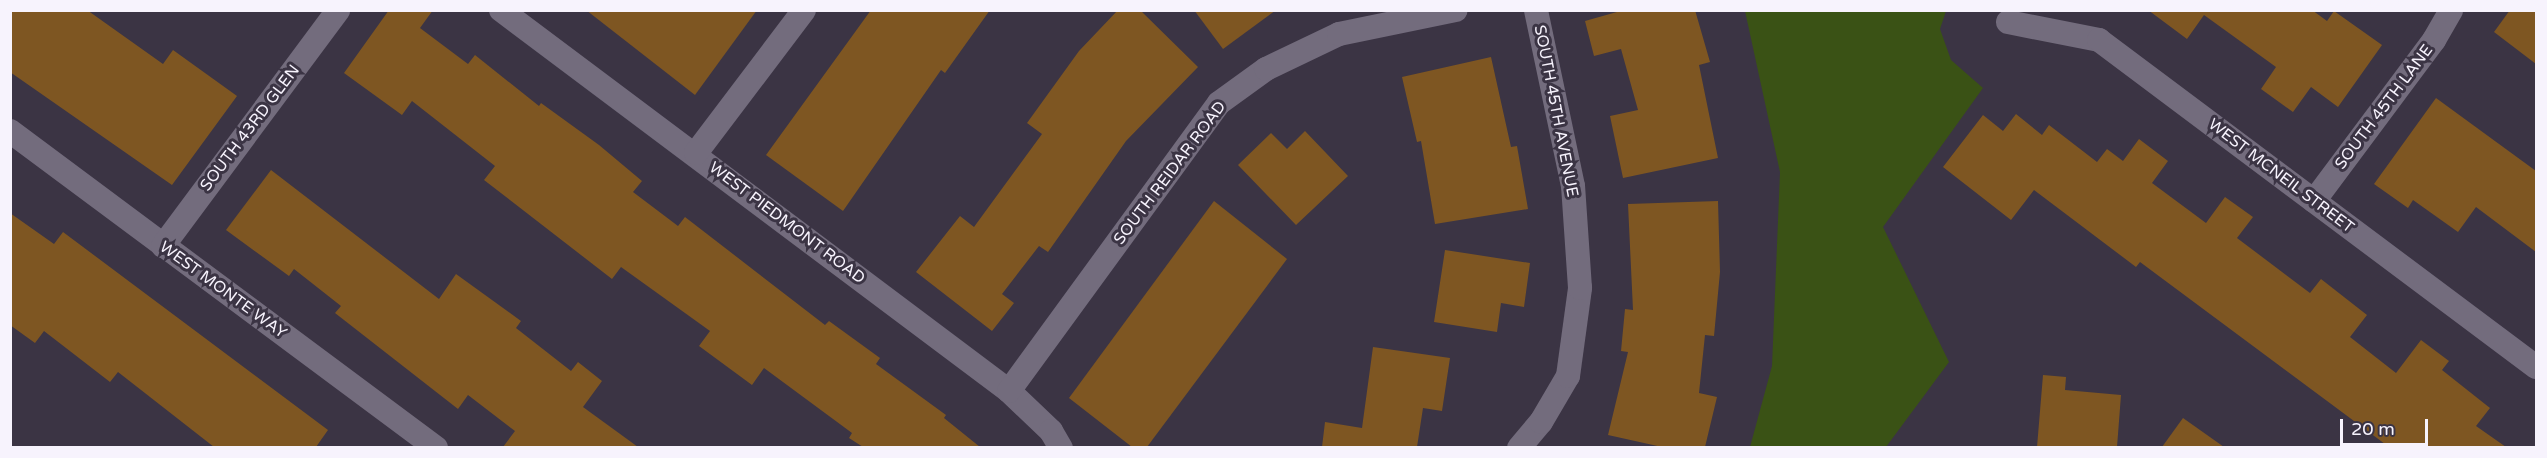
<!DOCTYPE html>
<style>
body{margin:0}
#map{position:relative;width:2547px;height:458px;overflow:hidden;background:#3b3444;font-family:"Varela Round",sans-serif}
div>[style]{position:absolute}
.green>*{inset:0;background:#3a5215}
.building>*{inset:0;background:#7e5622}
.minor>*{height:24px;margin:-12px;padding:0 12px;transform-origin:12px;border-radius:12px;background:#736c7d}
span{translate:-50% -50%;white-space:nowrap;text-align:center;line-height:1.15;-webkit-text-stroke:6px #3b3444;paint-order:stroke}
.street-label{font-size:16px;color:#f7f3fd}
.frame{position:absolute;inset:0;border:12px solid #f7f3fd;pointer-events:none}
.scale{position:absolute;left:2340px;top:419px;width:88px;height:27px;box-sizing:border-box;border:3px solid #f7f3fd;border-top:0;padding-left:8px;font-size:18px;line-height:21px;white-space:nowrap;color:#f7f3fd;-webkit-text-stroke:4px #3b3444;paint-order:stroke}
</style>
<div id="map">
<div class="green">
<i style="clip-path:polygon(1745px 11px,1946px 11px,1940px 29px,1951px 60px,1983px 88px,1883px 227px,1949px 362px,1886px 447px,1750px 447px,1772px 366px,1780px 172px)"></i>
</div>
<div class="building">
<i style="clip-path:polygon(10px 10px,87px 10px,163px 64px,173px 50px,237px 96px,172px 185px,10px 72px)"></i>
<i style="clip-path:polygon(389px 10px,433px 10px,420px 28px,468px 64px,475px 55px,539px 106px,541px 103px,599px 145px,642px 181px,633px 192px,678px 226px,685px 217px,825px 325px,829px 321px,880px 358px,876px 364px,946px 415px,944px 418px,980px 447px,863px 447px,849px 438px,852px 433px,764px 368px,752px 385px,699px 346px,710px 331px,621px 267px,612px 279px,484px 180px,495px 166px,412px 101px,402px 115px,344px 73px)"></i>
<i style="clip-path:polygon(586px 10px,757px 10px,695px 95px)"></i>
<i style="clip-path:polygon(871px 10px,990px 10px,945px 73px,941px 70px,843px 211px,766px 155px)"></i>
<i style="clip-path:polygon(1118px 10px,1140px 10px,1198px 67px,1126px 141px,1048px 252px,1039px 246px,1002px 294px,1014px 303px,992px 331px,916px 272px,960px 216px,974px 227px,1042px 134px,1027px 123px,1079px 51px)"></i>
<i style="clip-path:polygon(1194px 10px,1276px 10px,1223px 49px)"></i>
<i style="clip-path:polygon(1624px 10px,1695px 10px,1710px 62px,1699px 65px,1718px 158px,1623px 178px,1610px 116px,1638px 110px,1621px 49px,1594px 56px,1585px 21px)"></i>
<i style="clip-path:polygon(2148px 10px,2312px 10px,2327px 21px,2334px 11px,2382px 45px,2338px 107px,2311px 87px,2293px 112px,2261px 89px,2276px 67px,2204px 15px,2187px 39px)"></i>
<i style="clip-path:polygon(2510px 10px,2536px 10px,2536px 64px,2494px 32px)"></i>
<i style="clip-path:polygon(1491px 57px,1511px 147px,1517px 146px,1528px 209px,1435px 224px,1421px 141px,1417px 142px,1402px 77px)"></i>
<i style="clip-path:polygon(2436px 98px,2536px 171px,2536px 252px,2476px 207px,2458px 232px,2413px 200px,2408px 208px,2374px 184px)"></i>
<i style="clip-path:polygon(2016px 114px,2042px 135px,2049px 125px,2097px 162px,2107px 149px,2123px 161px,2139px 139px,2168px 161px,2152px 183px,2206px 223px,2225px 197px,2253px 217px,2237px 238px,2310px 293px,2321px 279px,2367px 315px,2350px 337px,2396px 373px,2421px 340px,2449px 361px,2442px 370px,2490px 408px,2476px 426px,2506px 447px,2389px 447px,2140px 262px,2136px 267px,2034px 190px,2011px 220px,1943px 167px,1983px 115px,2003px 131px)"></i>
<i style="clip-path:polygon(1305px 131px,1348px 176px,1296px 225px,1238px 165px,1271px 133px,1287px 149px)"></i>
<i style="clip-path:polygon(271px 170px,439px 299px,456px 274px,521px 321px,516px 328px,571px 371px,578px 362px,602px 381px,583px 407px,638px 447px,503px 447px,515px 431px,468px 395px,458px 409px,335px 313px,341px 306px,294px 269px,289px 276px,226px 230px)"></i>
<i style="clip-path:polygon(1214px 201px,1287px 259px,1147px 447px,1132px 447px,1069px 398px)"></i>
<i style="clip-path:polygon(1718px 201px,1720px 272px,1714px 336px,1705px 335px,1699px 393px,1717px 397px,1705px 447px,1662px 447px,1608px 435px,1628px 352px,1621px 351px,1625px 309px,1633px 310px,1628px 204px)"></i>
<i style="clip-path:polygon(10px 213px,54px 244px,63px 232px,328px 430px,316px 447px,214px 447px,118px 372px,110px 382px,44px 331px,35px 343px,10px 325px)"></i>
<i style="clip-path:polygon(1445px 250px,1530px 263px,1524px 307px,1501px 303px,1497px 332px,1434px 322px)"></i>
<i style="clip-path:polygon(1373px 347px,1450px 358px,1442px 411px,1423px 408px,1417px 447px,1322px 447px,1325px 422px,1362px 428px)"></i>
<i style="clip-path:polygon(2043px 375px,2066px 377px,2065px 390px,2121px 395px,2117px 447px,2037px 447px)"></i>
<i style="clip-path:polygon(2183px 418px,2224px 447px,2162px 447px)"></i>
</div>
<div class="minor">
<i style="left:501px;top:10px;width:635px;rotate:36.87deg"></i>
<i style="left:1009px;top:391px;width:58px;rotate:43.6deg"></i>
<i style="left:1051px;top:431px;width:20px;rotate:60deg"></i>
<i style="left:2008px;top:22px;width:93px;rotate:11.2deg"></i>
<i style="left:2099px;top:40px;width:546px;rotate:36.81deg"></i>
<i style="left:10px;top:131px;width:531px;rotate:36.65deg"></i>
<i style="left:696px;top:153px;width:179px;rotate:-52.9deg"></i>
<i style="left:2314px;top:201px;width:201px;rotate:-53.3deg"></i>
<i style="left:2434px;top:40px;width:34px;rotate:-60deg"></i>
<i style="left:163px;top:246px;width:294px;rotate:-53.4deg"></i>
<i style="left:1009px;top:391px;width:356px;rotate:-53.9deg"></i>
<i style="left:1219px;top:103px;width:58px;rotate:-35.9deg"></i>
<i style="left:1266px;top:69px;width:81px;rotate:-25.6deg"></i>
<i style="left:1339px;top:34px;width:119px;rotate:-11.6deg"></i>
<i style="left:1519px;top:448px;width:34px;rotate:-50deg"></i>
<i style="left:1541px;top:422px;width:53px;rotate:-59.6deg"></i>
<i style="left:1568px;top:376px;width:89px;rotate:-82.2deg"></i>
<i style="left:1580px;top:288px;width:102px;rotate:-93.9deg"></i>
<i style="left:1573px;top:186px;width:180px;rotate:-101.9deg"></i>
</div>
<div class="street-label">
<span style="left:2384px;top:107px;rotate:-53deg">SOUTH 45TH LANE</span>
<span style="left:1556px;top:111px;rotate:79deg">SOUTH 45TH AVENUE</span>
<span style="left:250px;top:128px;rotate:-53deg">SOUTH 43RD GLEN</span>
<span style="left:1170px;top:173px;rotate:-53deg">SOUTH REIDAR ROAD</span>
<span style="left:2281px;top:176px;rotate:37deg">WEST MCNEIL STREET</span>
<span style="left:787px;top:223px;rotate:37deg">WEST PIEDMONT ROAD</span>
<span style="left:223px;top:290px;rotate:36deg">WEST MONTE WAY</span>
</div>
<div class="frame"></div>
<div class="scale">20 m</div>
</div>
